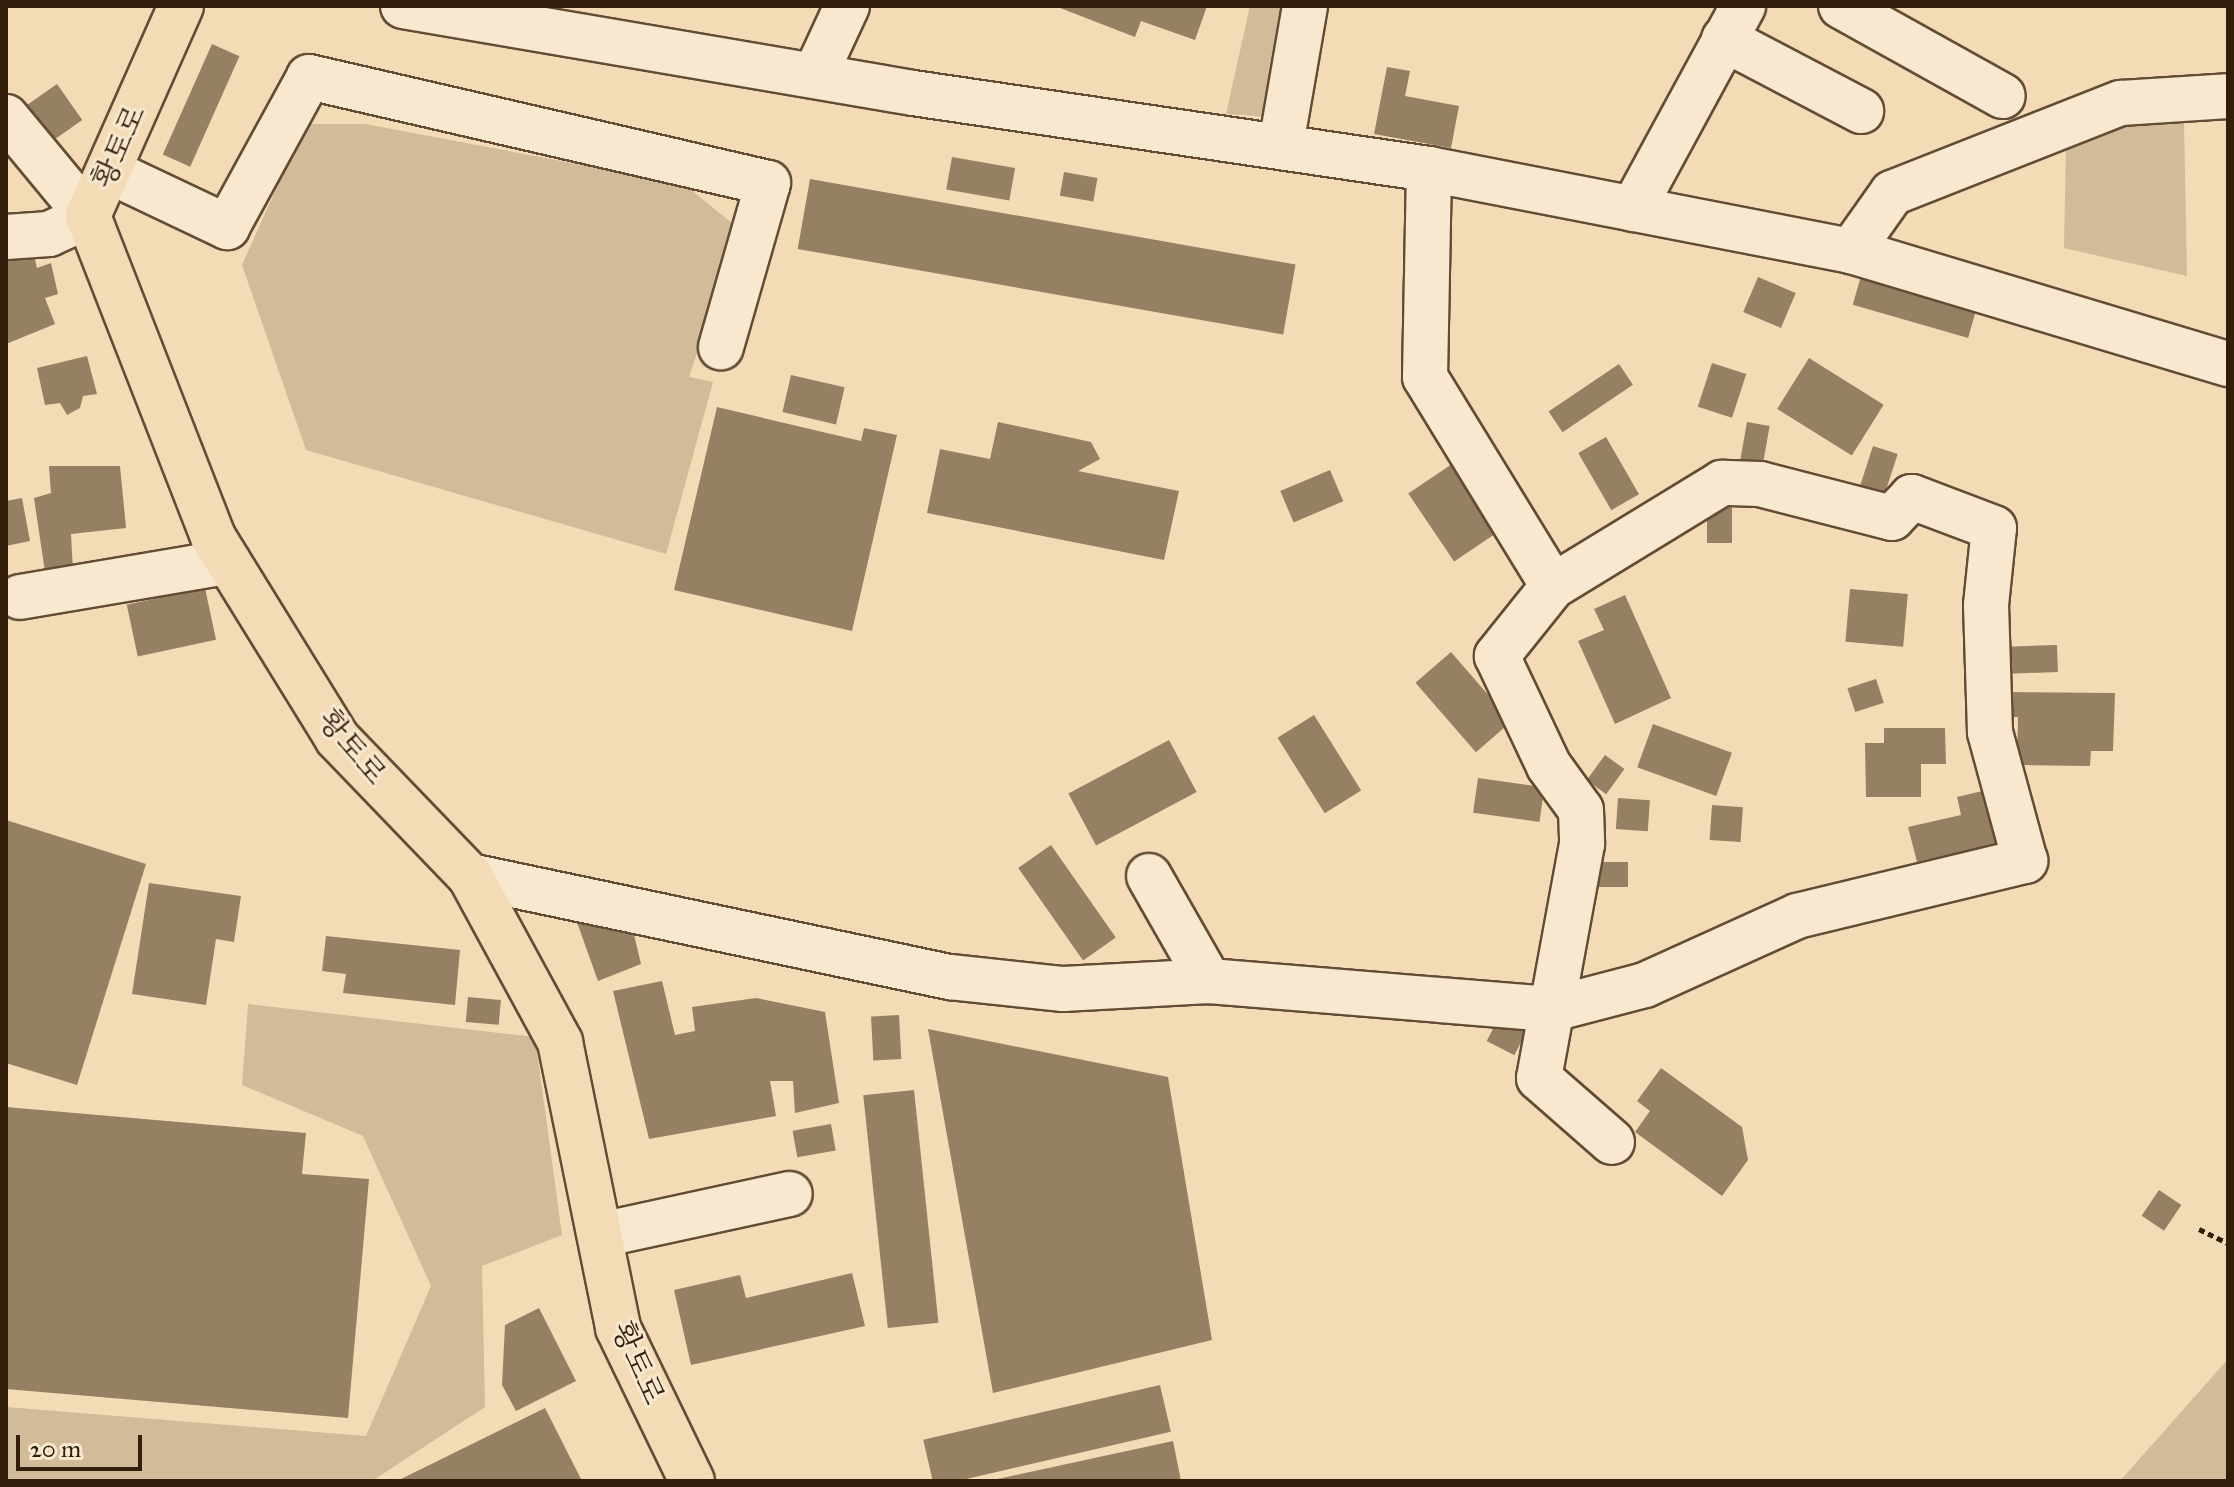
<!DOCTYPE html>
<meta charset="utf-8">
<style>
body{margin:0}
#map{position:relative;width:2234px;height:1487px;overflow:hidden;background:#f2dbb5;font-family:"IM FELL Great Primer","Noto Serif KR",serif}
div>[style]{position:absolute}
.green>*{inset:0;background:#d2bb98}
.building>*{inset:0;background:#968063;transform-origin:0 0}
.path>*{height:5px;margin-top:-2.5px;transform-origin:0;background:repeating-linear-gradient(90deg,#331d0b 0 6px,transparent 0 10px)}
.roads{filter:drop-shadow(2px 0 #634c36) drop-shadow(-2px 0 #634c36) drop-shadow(0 2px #634c36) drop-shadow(0 -2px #634c36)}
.minor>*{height:44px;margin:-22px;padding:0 22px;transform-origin:22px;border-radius:22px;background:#f7e8cf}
.major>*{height:44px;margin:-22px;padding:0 22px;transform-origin:22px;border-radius:22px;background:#f2dbb5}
span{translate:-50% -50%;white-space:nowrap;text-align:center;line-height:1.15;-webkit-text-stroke:6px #f7e8cf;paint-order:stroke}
.street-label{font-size:30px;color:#331d0b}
.frame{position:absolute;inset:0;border:8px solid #331d0b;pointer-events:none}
.scale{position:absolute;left:16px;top:1435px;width:126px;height:36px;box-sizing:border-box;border:4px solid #331d0b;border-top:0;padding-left:10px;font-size:24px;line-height:28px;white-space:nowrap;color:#331d0b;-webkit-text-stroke:6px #f7e8cf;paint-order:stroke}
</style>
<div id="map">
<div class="green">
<i style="clip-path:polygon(1250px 6px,1292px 6px,1270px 117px,1226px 114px)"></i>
<i style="clip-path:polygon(2112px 122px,2184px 122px,2187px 276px,2064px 248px,2066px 145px)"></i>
<i style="clip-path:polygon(305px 124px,365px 124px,684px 184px,738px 228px,689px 377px,713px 382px,666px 554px,306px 450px,242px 265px)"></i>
<i style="clip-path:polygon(248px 1004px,535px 1037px,562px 1235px,482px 1266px,485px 1407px,372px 1481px,6px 1481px,6px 1407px,366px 1436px,431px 1286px,363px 1136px,242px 1085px)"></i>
<i style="clip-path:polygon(2228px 1359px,2228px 1481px,2120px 1481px)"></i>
</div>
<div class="building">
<i style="clip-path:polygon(1055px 6px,1207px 6px,1195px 40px,1141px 21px,1135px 37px)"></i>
<i style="left:212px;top:44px;width:30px;height:121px;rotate:24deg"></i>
<i style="clip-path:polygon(1387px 67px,1410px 71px,1405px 96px,1459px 106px,1451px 148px,1374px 134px)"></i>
<i style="left:57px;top:84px;width:44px;height:50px;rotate:55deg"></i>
<i style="left:952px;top:157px;width:64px;height:33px;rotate:10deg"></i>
<i style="left:1064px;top:172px;width:34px;height:24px;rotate:10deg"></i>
<i style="left:810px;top:179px;width:493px;height:71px;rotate:10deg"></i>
<i style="clip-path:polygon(33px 251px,37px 268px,51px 263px,58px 294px,45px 298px,55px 324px,6px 344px,6px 254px)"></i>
<i style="left:1861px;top:276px;width:120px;height:30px;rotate:16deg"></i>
<i style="left:1758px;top:277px;width:41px;height:38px;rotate:23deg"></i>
<i style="clip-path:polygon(87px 356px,97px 394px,83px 396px,80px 408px,67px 415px,60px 403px,45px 405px,37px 368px)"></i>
<i style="left:1809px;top:358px;width:88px;height:60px;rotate:32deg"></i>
<i style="left:1712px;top:363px;width:36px;height:46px;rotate:18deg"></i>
<i style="left:1619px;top:364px;width:25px;height:85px;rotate:56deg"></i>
<i style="left:791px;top:375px;width:55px;height:38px;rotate:13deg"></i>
<i style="clip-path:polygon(717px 407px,861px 441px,864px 428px,897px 435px,852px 631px,674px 590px)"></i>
<i style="clip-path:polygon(998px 422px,1091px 442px,1100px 459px,1078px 471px,1179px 491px,1164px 560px,927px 513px,940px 449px,990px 459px)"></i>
<i style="left:1747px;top:422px;width:23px;height:45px;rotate:10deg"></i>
<i style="left:1606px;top:437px;width:66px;height:32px;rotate:60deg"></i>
<i style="left:1873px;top:446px;width:26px;height:57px;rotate:18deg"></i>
<i style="left:1458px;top:460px;width:82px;height:60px;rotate:56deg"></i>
<i style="clip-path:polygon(49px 466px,120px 466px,126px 528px,71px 534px,73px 572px,45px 572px,34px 498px,51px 493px)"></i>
<i style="left:1330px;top:470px;width:34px;height:54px;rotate:67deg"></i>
<i style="clip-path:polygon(22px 498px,30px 541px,6px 546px,6px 501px)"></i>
<i style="left:1707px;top:500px;width:25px;height:43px"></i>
<i style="left:205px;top:588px;width:53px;height:80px;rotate:78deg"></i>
<i style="left:1850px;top:589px;width:58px;height:53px;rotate:5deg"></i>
<i style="clip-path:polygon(1625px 595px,1671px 698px,1615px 724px,1578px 641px,1604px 630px,1594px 609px)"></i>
<i style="left:2057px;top:645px;width:27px;height:50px;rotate:88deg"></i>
<i style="left:1451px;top:652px;width:92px;height:47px;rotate:49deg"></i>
<i style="left:1876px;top:679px;width:25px;height:30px;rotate:72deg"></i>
<i style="clip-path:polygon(1994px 692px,2115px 693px,2113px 751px,2091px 751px,2090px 766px,2017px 765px,2018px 717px,1994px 717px)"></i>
<i style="left:1314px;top:715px;width:89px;height:43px;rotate:58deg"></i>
<i style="left:1653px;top:724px;width:84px;height:46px;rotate:20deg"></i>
<i style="clip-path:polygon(1884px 728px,1945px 728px,1946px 764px,1921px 764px,1921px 797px,1866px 797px,1865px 743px,1884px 743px)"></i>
<i style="left:1169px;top:740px;width:59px;height:114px;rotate:62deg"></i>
<i style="left:1605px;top:755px;width:24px;height:31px;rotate:36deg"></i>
<i style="left:1478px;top:778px;width:67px;height:35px;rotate:8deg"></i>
<i style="clip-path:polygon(1991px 789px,2003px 842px,1917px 862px,1908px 827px,1961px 815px,1957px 797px)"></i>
<i style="left:1618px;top:798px;width:32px;height:31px;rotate:4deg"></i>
<i style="left:1712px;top:805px;width:31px;height:35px;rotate:4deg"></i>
<i style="clip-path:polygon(6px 820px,146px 864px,77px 1085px,6px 1063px)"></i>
<i style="left:1051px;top:845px;width:113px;height:40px;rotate:55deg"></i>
<i style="left:1594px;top:862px;width:34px;height:25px"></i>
<i style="clip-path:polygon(149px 883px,241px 896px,234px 942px,216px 939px,206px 1005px,132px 994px)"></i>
<i style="clip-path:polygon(574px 914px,632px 926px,641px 964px,598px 981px)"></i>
<i style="clip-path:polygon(326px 936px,460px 950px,455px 1005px,343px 993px,346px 974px,322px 971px)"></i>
<i style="clip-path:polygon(662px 981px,675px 1035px,695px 1031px,692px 1007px,756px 998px,825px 1012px,839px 1103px,795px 1113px,793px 1081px,770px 1081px,776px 1116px,649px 1139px,613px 991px)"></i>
<i style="left:468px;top:997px;width:33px;height:25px;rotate:5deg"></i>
<i style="left:899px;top:1015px;width:44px;height:28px;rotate:87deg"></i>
<i style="left:1499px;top:1017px;width:31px;height:27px;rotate:27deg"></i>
<i style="clip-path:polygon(928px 1029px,1168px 1077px,1212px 1340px,993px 1393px)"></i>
<i style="clip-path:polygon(1661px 1068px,1742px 1127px,1748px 1160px,1722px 1196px,1635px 1132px,1650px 1111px,1637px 1101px)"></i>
<i style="left:914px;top:1090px;width:234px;height:51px;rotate:84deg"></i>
<i style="clip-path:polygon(6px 1107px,306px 1133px,302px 1174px,369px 1179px,348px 1418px,6px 1389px)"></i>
<i style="left:831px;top:1124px;width:27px;height:39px;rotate:80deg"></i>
<i style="left:2159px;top:1190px;width:27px;height:31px;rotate:34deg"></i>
<i style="clip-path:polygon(852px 1273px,865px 1326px,691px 1365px,674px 1290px,740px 1275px,746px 1298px)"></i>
<i style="clip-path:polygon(539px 1308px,576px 1381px,516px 1411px,502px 1385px,505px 1325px)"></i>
<i style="left:1160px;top:1385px;width:48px;height:243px;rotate:77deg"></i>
<i style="clip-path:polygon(545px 1408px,582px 1481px,397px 1481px)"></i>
<i style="clip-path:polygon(1173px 1441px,1181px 1481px,993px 1481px,993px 1480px)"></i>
</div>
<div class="path">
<i style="left:2199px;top:1229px;width:32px;rotate:26deg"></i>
</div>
<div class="roads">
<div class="minor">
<i style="left:403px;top:6px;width:517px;rotate:9.68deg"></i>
<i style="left:913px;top:93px;width:522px;rotate:8.38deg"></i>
<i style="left:1429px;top:169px;width:430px;rotate:11deg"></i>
<i style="left:1851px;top:251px;width:394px;rotate:16.7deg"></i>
<i style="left:1841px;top:6px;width:185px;rotate:29.1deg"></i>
<i style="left:1724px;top:39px;width:155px;rotate:27.7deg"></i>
<i style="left:815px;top:75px;width:76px;rotate:-65.1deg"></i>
<i style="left:6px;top:117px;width:129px;rotate:50.4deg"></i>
<i style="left:88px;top:216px;width:43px;rotate:155.2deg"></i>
<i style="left:49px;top:234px;width:43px;rotate:176deg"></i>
<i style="left:1281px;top:145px;width:141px;rotate:-80.2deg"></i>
<i style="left:1429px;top:169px;width:208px;rotate:91.1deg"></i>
<i style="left:1425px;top:377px;width:245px;rotate:58.5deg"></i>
<i style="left:1553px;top:586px;width:90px;rotate:128.7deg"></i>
<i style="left:1497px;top:656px;width:122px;rotate:64.7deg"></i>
<i style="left:1549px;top:766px;width:54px;rotate:54deg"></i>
<i style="left:1581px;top:810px;width:34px;rotate:88deg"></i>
<i style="left:1582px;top:844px;width:238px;rotate:100.4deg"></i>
<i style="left:1539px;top:1078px;width:97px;rotate:41.2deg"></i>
<i style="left:109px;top:171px;width:131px;rotate:25.4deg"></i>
<i style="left:227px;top:227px;width:171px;rotate:-61.3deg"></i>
<i style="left:309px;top:77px;width:471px;rotate:13deg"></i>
<i style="left:768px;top:183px;width:171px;rotate:106deg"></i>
<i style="left:1633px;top:209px;width:231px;rotate:-61.5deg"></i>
<i style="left:1851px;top:251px;width:71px;rotate:-54.7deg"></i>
<i style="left:1892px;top:193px;width:246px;rotate:-21.5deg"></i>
<i style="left:2121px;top:103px;width:107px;rotate:-3.7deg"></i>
<i style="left:20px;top:597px;width:211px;rotate:-9.6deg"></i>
<i style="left:470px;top:876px;width:491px;rotate:11.9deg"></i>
<i style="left:950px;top:977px;width:114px;rotate:6.1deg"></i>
<i style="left:1063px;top:989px;width:146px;rotate:-3.1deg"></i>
<i style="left:1209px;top:981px;width:345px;rotate:4.7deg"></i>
<i style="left:1553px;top:1009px;width:95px;rotate:-14.6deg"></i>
<i style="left:1645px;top:985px;width:167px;rotate:-24.4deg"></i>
<i style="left:1797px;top:916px;width:235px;rotate:-13.6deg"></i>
<i style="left:2025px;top:861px;width:134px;rotate:-105.2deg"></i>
<i style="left:1990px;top:732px;width:127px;rotate:-91.8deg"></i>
<i style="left:1986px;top:605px;width:77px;rotate:-84.1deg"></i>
<i style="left:1994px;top:528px;width:88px;rotate:-159.3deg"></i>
<i style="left:1912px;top:497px;width:29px;rotate:134deg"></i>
<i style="left:1892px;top:518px;width:136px;rotate:-165.6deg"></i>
<i style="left:1760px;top:484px;width:38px;rotate:-178deg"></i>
<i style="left:1722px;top:483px;width:198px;rotate:148.6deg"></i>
<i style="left:1149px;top:876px;width:121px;rotate:60.3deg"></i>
<i style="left:600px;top:1235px;width:194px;rotate:-12.2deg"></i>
</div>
<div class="major">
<i style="left:181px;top:6px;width:230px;rotate:113.9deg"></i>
<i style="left:88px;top:216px;width:344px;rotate:68.7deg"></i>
<i style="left:213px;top:537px;width:236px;rotate:58.3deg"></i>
<i style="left:337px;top:738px;width:192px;rotate:46.1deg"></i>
<i style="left:470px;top:876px;width:189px;rotate:61.5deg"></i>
<i style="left:560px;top:1042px;width:292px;rotate:78.5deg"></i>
<i style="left:618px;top:1328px;width:170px;rotate:64.2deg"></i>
</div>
</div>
<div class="street-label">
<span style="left:119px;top:147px;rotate:-66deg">황토로</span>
<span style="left:352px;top:747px;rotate:50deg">황토로</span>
<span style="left:638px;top:1363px;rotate:66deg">황토로</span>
</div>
<div class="frame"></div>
<div class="scale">20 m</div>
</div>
